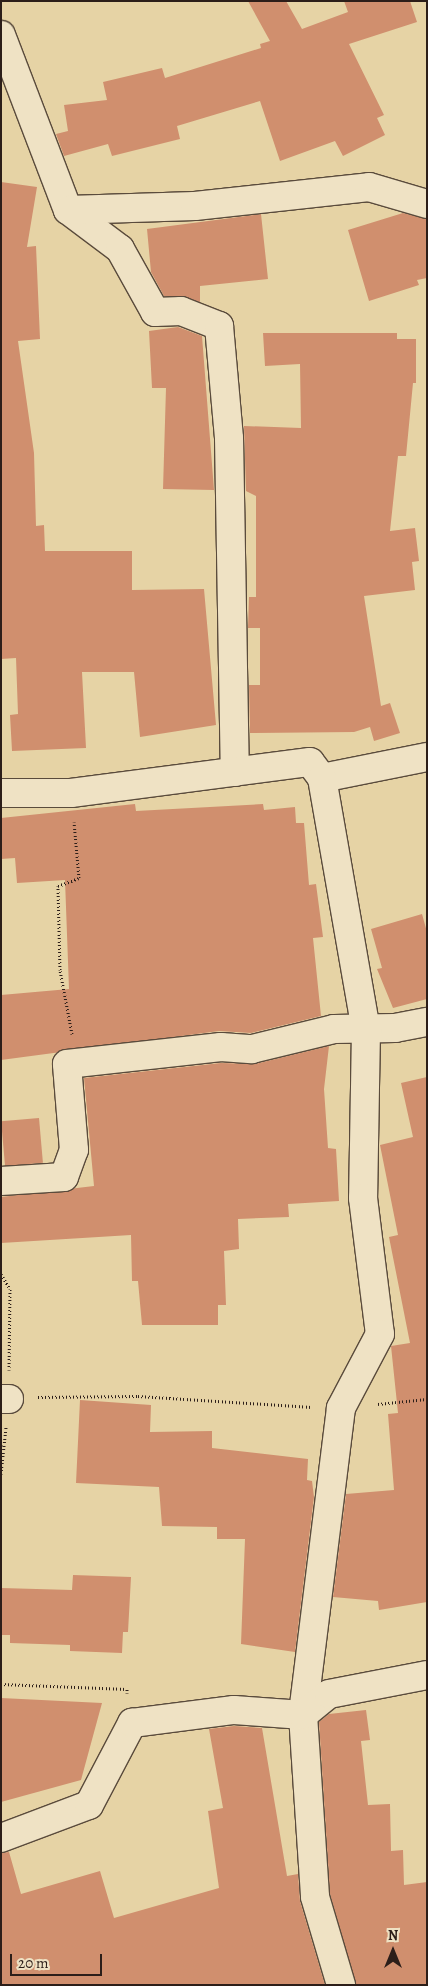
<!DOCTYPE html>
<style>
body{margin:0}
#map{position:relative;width:428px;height:1986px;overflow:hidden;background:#e6d3a5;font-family:Alegreya,serif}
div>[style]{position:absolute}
.building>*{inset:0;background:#d08f6e;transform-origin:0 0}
.path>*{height:3px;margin-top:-1.5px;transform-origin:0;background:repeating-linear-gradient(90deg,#2c1e19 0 1px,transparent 0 3.5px)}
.roads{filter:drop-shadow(1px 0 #5a4b3c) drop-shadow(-1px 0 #5a4b3c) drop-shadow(0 1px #5a4b3c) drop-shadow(0 -1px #5a4b3c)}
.street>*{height:28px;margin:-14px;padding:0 14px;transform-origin:14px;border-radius:14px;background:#efe2c4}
span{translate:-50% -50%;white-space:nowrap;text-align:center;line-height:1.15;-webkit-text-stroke:4px #efe2c4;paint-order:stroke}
.frame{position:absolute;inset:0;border:2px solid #2c1e19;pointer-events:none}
.north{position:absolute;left:368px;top:1926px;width:50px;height:50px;-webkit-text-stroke:4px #efe2c4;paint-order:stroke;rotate:0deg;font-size:14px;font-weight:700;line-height:20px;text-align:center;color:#2c1e19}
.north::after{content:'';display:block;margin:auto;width:18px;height:22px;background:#2c1e19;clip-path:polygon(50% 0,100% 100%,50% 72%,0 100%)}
.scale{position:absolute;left:10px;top:1954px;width:92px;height:22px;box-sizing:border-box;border:2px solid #2c1e19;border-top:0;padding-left:6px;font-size:15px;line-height:18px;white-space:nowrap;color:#2c1e19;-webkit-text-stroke:4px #efe2c4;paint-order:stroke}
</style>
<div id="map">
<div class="building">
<i style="clip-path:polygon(248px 1px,286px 1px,302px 29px,348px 12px,344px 1px,410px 1px,417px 22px,349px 44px,384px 115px,377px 118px,385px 135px,343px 156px,335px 141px,280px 161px,260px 101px,177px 126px,180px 139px,112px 156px,108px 144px,64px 156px,56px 134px,68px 131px,64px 105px,107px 100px,103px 82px,162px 68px,165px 78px,261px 48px,260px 44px,270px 41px)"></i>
<i style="clip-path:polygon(1px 182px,37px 187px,27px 247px,36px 246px,40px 339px,18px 341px,34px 453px,36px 526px,44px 525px,45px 551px,132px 551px,132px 590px,204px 589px,216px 725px,140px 737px,134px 672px,82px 672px,86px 748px,12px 751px,10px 715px,18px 714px,16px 658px,1px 659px)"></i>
<i style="clip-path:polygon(403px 213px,427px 219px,427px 278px,417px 280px,419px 285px,369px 301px,348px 230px)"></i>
<i style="clip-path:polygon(261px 214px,268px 279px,200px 286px,200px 302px,164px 296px,151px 272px,147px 229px)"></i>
<i style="clip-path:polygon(178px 327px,202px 336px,214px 490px,163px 489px,166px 388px,152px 388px,149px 331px)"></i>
<i style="clip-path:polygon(263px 333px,397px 333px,397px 339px,416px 339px,416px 383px,413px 383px,406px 456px,398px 456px,390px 531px,415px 528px,419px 561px,412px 562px,415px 590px,364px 596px,381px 706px,390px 703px,400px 733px,374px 741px,370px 727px,354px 732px,250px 733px,249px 685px,260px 685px,260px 628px,248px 628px,249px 597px,256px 597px,256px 496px,246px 491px,244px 426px,301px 428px,300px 364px,265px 366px)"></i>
<i style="clip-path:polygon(135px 804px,136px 811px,263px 804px,264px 810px,295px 807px,296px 823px,304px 823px,309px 885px,316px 884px,323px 937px,313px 938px,321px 1016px,251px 1033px,219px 1031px,1px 1060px,1px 995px,69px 989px,65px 880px,17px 883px,15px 858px,1px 859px,1px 818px)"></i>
<i style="clip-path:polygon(422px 914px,427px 932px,427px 999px,393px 1008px,377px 969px,382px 968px,371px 929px)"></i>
<i style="clip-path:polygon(329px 1046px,324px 1089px,328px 1148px,336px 1149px,339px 1201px,288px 1204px,289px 1217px,238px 1219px,239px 1249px,224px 1251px,226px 1305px,218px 1305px,218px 1325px,142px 1325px,138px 1281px,132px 1281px,131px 1235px,1px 1243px,1px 1197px,94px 1186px,84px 1078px,221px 1063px,255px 1064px)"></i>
<i style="clip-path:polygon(427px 1077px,427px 1602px,379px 1610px,378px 1601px,333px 1597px,346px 1494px,394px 1490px,388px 1414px,398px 1413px,391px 1346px,410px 1343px,389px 1237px,398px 1235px,380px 1145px,413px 1137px,401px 1083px)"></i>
<i style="left:39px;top:1118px;width:45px;height:38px;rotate:85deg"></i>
<i style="clip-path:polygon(80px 1400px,151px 1405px,150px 1432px,212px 1431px,212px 1448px,308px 1459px,307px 1480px,312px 1481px,314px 1497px,295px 1652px,241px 1644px,245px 1539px,217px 1539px,217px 1527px,162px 1526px,159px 1487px,76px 1483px)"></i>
<i style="clip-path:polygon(73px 1575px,131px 1577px,128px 1632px,123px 1632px,122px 1653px,70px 1651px,70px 1645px,10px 1643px,10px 1635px,1px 1635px,1px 1588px,72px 1590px)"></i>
<i style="clip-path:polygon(1px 1698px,102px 1703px,81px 1780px,1px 1802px)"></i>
<i style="clip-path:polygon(366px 1710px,370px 1740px,361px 1741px,368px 1805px,390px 1804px,391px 1851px,403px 1850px,404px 1885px,427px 1882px,427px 1985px,356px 1985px,330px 1894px,319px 1722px,329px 1714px)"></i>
<i style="clip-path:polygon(234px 1726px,262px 1728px,287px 1876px,298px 1874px,300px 1901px,325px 1985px,1px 1985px,1px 1853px,9px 1852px,21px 1894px,100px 1871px,114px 1918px,219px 1888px,208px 1811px,223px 1808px,209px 1729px)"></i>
</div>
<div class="path">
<i style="left:72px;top:1034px;width:65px;rotate:-100.6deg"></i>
<i style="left:60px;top:970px;width:84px;rotate:-91.4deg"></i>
<i style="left:58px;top:886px;width:22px;rotate:-21deg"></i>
<i style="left:79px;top:878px;width:56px;rotate:-95.1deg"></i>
<i style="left:1px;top:1274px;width:17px;rotate:59deg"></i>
<i style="left:10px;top:1289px;width:81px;rotate:90.7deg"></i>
<i style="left:38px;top:1397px;width:100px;rotate:-0.6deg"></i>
<i style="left:138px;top:1396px;width:174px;rotate:3.6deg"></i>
<i style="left:378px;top:1404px;width:49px;rotate:-5.8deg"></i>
<i style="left:1px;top:1474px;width:47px;rotate:-83.9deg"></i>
<i style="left:1px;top:1684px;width:126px;rotate:2.3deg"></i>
<i style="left:127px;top:1689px;width:4px;rotate:90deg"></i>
</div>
<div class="roads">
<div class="street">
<i style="left:1px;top:35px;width:187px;rotate:69.1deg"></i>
<i style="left:68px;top:210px;width:65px;rotate:36.9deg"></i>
<i style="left:120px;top:249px;width:72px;rotate:60.9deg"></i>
<i style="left:155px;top:312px;width:26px;rotate:-2deg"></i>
<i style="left:181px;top:311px;width:41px;rotate:21.5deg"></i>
<i style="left:219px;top:326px;width:112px;rotate:84.9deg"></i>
<i style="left:229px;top:438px;width:334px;rotate:89deg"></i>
<i style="left:68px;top:210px;width:127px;rotate:-1.8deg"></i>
<i style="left:195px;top:206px;width:175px;rotate:-6.2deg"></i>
<i style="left:369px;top:187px;width:60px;rotate:16.3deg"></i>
<i style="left:322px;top:778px;width:107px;rotate:-11.3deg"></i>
<i style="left:1px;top:793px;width:70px"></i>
<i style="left:71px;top:793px;width:241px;rotate:-7.4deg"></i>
<i style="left:310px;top:762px;width:20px;rotate:53deg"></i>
<i style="left:322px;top:778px;width:256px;rotate:80.1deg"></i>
<i style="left:366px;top:1030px;width:168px;rotate:91deg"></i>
<i style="left:363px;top:1198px;width:137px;rotate:82.9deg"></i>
<i style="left:380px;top:1334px;width:84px;rotate:117.8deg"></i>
<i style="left:341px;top:1408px;width:309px;rotate:97.1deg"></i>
<i style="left:303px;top:1715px;width:182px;rotate:86.2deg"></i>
<i style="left:315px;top:1897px;width:92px;rotate:73.5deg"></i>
<i style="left:1px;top:1181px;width:63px;rotate:-3.6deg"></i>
<i style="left:64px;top:1177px;width:29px;rotate:-70deg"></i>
<i style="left:74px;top:1150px;width:86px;rotate:-94.7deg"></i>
<i style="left:67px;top:1064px;width:155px;rotate:-6.3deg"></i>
<i style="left:221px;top:1047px;width:31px;rotate:4deg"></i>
<i style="left:252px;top:1049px;width:84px;rotate:-13.7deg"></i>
<i style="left:334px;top:1029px;width:61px;rotate:-0.9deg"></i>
<i style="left:395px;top:1028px;width:33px;rotate:-11deg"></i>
<i style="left:1px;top:1399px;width:8px"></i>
<i style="left:1px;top:1838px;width:94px;rotate:-20.6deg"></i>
<i style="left:89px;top:1805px;width:93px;rotate:-62.3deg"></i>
<i style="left:132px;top:1723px;width:103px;rotate:-7.3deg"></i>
<i style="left:234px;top:1710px;width:69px;rotate:4.1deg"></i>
<i style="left:303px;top:1715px;width:33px;rotate:-39deg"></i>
<i style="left:329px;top:1694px;width:100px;rotate:-11deg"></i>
</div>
</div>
<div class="frame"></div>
<div class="north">N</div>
<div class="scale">20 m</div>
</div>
